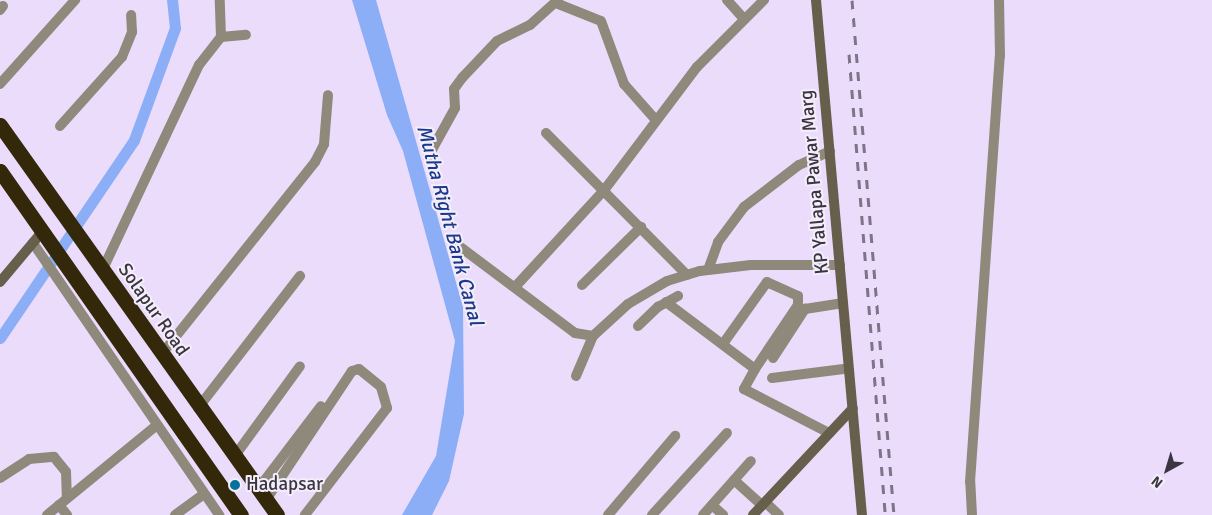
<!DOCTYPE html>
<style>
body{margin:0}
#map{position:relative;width:1212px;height:515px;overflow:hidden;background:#ecdcfc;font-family:Signika,sans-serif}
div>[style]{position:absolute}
.water>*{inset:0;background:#8baef7}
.canal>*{height:11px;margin:-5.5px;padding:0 5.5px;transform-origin:5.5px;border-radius:5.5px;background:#8baef7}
.street>*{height:10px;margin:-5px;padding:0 5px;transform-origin:5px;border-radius:5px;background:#8f897c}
.secondary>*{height:10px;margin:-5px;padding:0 5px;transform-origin:5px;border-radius:5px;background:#675f4b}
.highway>*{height:15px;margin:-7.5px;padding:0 7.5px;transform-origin:7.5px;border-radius:7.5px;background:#34280b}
.rail>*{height:3px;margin-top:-1.5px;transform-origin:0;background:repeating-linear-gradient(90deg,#7e7488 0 9px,transparent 0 18px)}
.dots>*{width:14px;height:14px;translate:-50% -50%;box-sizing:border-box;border:2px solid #f4eefb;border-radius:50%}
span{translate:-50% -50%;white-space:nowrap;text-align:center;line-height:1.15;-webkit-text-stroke:4px #f4eefb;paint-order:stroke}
.street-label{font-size:19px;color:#3b3541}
.poi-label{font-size:19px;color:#3b3541}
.left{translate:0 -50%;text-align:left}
.water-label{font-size:20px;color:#1a398c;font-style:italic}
.north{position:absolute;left:1142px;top:445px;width:50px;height:50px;-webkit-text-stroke:4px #f4eefb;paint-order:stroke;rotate:219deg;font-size:14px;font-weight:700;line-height:20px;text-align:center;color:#3b3541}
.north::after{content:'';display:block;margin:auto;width:18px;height:22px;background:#3b3541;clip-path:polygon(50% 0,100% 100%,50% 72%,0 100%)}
</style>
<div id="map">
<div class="water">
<i style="clip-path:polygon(352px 0,376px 0,463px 307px,464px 414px,449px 481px,432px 515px,402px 515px,436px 456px,455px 341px,403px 151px,387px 115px)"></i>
</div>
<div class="canal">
<i style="left:0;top:338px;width:239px;rotate:-55.9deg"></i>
<i style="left:134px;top:140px;width:119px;rotate:-69.9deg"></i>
<i style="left:175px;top:28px;width:28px;rotate:-96deg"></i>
</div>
<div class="street">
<i style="left:727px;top:0;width:24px;rotate:48deg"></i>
<i style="left:556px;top:3px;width:48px;rotate:21.8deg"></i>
<i style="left:601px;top:21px;width:67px;rotate:69.9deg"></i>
<i style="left:624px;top:84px;width:47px;rotate:48.5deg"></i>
<i style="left:0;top:10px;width:5px;rotate:-53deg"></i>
<i style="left:221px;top:37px;width:25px;rotate:-5deg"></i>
<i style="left:0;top:84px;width:113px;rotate:-48.2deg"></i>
<i style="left:60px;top:126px;width:93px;rotate:-48.1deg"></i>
<i style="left:122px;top:57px;width:27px;rotate:-68deg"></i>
<i style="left:132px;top:32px;width:17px;rotate:-93deg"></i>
<i style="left:546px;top:133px;width:200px;rotate:45.2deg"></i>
<i style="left:428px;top:157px;width:56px;rotate:-61.1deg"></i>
<i style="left:455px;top:108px;width:19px;rotate:-93deg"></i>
<i style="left:454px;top:89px;width:14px;rotate:-54deg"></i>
<i style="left:462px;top:78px;width:51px;rotate:-46.6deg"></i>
<i style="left:497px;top:41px;width:37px;rotate:-26deg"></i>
<i style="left:530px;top:25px;width:38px;rotate:-42deg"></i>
<i style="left:33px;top:243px;width:330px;rotate:55.6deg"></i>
<i style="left:455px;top:243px;width:150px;rotate:36.9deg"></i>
<i style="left:575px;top:333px;width:18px;rotate:9deg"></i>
<i style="left:708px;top:270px;width:30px;rotate:-70deg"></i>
<i style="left:718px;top:242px;width:44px;rotate:-53.4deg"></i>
<i style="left:744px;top:207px;width:69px;rotate:-37.4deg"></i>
<i style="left:799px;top:165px;width:34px;rotate:-24deg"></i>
<i style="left:102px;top:271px;width:228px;rotate:-64.8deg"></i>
<i style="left:199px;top:65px;width:36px;rotate:-52deg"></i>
<i style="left:221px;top:37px;width:37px;rotate:-92deg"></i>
<i style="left:582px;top:285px;width:83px;rotate:-44.5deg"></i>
<i style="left:515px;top:287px;width:133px;rotate:-47.4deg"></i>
<i style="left:605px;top:189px;width:153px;rotate:-53deg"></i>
<i style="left:697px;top:67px;width:95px;rotate:-45deg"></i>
<i style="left:666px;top:302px;width:111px;rotate:37deg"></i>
<i style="left:755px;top:369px;width:77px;rotate:-56.1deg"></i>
<i style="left:798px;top:305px;width:9px;rotate:-90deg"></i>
<i style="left:798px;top:296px;width:34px;rotate:-156deg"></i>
<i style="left:767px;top:282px;width:76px;rotate:125.4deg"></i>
<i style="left:638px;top:326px;width:28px;rotate:-44deg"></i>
<i style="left:658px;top:307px;width:23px;rotate:-29deg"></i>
<i style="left:161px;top:355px;width:247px;rotate:-51.4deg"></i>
<i style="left:315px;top:162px;width:20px;rotate:-63deg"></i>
<i style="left:324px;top:144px;width:49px;rotate:-85.3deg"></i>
<i style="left:773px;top:358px;width:59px;rotate:-56.9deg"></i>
<i style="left:805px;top:309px;width:37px;rotate:-9deg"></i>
<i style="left:755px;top:369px;width:23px;rotate:119deg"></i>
<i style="left:744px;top:389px;width:96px;rotate:27.4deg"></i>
<i style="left:576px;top:376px;width:43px;rotate:-67deg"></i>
<i style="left:593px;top:336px;width:47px;rotate:-42.4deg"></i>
<i style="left:628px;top:304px;width:45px;rotate:-30.5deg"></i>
<i style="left:667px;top:281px;width:34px;rotate:-17deg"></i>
<i style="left:700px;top:271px;width:51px;rotate:-6.7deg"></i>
<i style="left:751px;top:265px;width:89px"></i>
<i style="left:772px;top:378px;width:72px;rotate:-7.2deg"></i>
<i style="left:198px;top:408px;width:167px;rotate:-52.3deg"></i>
<i style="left:234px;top:457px;width:112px;rotate:-54deg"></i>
<i style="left:0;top:478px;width:35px;rotate:-33deg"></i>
<i style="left:29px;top:459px;width:25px;rotate:-5deg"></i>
<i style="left:54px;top:457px;width:19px;rotate:51deg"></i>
<i style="left:66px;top:472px;width:26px;rotate:88deg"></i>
<i style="left:734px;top:480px;width:38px;rotate:42deg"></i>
<i style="left:258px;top:489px;width:104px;rotate:-52.8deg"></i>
<i style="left:266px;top:500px;width:155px;rotate:-56.3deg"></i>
<i style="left:352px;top:371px;width:7px;rotate:-16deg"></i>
<i style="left:359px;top:369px;width:28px;rotate:39deg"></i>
<i style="left:381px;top:387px;width:22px;rotate:74deg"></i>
<i style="left:387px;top:408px;width:135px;rotate:127.5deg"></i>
<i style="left:765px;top:502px;width:19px;rotate:43deg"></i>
<i style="left:59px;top:505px;width:13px;rotate:51deg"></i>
<i style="left:712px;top:505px;width:15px;rotate:42deg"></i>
<i style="left:47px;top:515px;width:142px;rotate:-39.3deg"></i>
<i style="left:175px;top:515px;width:36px;rotate:-36deg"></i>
<i style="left:608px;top:515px;width:104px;rotate:-49.7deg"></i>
<i style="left:652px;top:515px;width:111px;rotate:-47.6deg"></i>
<i style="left:703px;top:515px;width:72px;rotate:-48.4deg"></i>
<i style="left:972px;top:515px;width:33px;rotate:-93deg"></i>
<i style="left:970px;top:482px;width:427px;rotate:-86deg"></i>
<i style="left:1000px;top:56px;width:56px;rotate:-91deg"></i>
</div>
<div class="secondary">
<i style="left:816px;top:0;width:517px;rotate:84.9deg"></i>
<i style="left:0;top:282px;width:65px;rotate:-50deg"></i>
<i style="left:753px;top:515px;width:146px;rotate:-46.9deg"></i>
</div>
<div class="highway">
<i style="left:0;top:125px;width:478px;rotate:54.6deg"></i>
<i style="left:0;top:171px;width:420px;rotate:55deg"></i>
</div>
<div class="rail">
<i style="left:852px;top:0;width:517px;rotate:85.34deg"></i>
<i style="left:849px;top:54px;width:462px;rotate:85.5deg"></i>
</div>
<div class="dots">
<i style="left:235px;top:485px;background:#07719d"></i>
</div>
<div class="street-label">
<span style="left:815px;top:182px;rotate:-95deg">KP Yallapa Pawar Marg</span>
<span style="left:153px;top:310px;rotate:55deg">Solapur Road</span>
</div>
<div class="poi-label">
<span class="left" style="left:246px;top:485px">Hadapsar</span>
</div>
<div class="water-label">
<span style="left:450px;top:225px;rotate:75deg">Mutha Right Bank Canal</span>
</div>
<div class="north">N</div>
</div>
